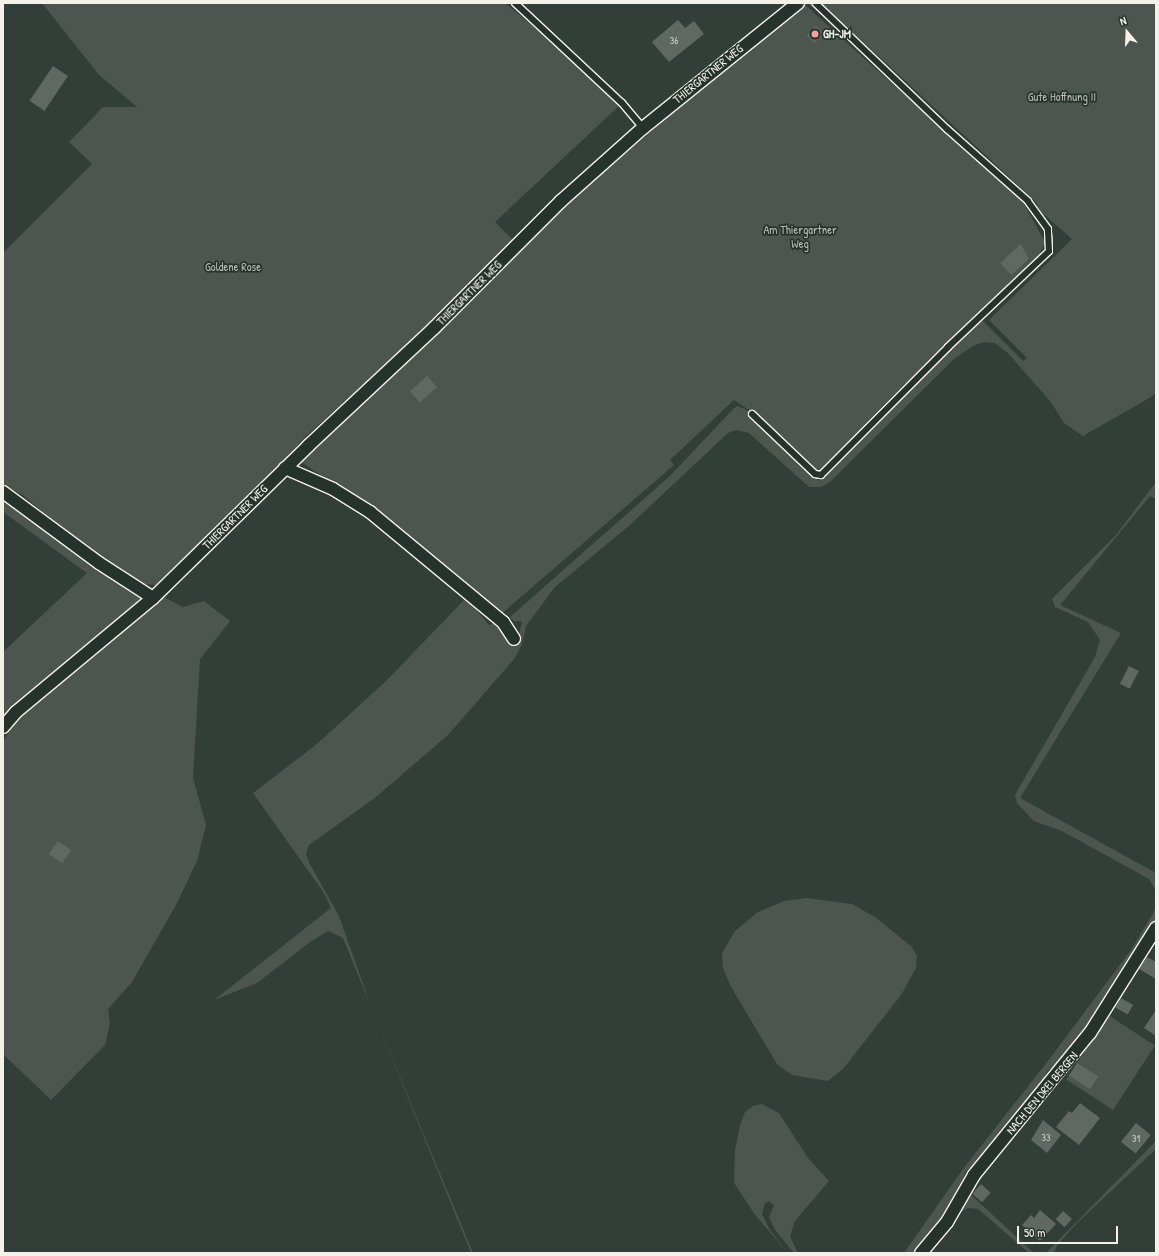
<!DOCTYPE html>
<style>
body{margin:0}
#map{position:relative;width:1159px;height:1256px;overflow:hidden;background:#323e38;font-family:"Patrick Hand",sans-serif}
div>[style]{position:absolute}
.green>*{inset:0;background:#4c564f;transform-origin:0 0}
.building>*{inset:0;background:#5f6861;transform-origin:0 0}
.roads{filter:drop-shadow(1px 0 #f4f1e8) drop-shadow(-1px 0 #f4f1e8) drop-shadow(0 1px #f4f1e8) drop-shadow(0 -1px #f4f1e8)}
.service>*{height:6px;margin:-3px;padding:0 3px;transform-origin:3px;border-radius:3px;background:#26332d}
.minor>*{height:12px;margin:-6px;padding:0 6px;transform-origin:6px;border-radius:6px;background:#26332d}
.dots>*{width:11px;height:11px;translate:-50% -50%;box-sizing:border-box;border:2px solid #26332d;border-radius:50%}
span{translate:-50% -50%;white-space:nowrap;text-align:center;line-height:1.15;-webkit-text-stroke:3.5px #26332d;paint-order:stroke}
.number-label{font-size:10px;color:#cfcfc6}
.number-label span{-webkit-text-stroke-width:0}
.poi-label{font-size:12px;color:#f4f1e8;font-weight:700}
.left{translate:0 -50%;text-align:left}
.street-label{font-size:12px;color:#f4f1e8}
.park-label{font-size:12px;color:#b9bbb2}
.frame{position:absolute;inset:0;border:4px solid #f4f1e8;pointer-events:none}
.north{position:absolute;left:1107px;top:12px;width:40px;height:40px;-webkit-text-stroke:3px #26332d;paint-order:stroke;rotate:341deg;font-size:11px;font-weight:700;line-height:16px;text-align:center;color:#f4f1e8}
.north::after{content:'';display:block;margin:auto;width:14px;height:18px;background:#f4f1e8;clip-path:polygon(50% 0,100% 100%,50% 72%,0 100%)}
.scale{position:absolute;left:1017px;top:1226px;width:101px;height:18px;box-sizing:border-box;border:2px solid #f4f1e8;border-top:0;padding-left:5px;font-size:12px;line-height:14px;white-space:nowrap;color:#f4f1e8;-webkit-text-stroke:3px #26332d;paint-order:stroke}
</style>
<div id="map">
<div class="green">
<i style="clip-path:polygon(42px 3px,505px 3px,552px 42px,619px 106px,495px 222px,513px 240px,429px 325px,306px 436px,242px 505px,157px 585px,142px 584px,101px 561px,24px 496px,3px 484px,3px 253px,92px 164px,69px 142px,103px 107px,137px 107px,99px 75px)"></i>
<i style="clip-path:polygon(803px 3px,1023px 202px,1045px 242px,1036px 262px,890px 398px,818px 473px,758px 416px,734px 400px,670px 460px,674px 465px,500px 615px,347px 492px,301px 462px,446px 325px,566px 204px)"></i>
<i style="clip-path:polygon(821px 3px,1156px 3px,1156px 392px,1151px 397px,1083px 436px,1064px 423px,1050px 401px,1008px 353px,995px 343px,984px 342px,973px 346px,954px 359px,830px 482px,821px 487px,809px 487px,749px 433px,736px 430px,728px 433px,630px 525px,555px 587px,526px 626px,522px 644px,515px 658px,448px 735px,376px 797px,309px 845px,306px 854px,310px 864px,339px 916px,371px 1007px,473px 1253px,471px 1253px,343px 938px,328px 931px,310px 942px,257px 983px,214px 1000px,331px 908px,324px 893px,253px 793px,317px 744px,386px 681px,466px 598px,489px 625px,496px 623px,518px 639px,522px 621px,514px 621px,510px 617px,671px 475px,734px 408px,738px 406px,747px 410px,819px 481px,938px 358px,982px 320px,1023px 361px,1027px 358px,989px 320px,1072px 239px,1040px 211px,1036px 202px)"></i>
<i style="clip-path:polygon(1156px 482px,1156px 499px,1150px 496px,1060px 605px,1121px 633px,1020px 798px,1156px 873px,1156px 891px,1149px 879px,1062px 831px,1034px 821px,1017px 803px,1015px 795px,1095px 657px,1100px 640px,1088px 622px,1055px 607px,1052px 599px,1116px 535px)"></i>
<i style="clip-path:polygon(3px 497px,141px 596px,142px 601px,3px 724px,3px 652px,87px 573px,3px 512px)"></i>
<i style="clip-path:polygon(162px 596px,183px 607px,204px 601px,230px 621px,200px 659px,193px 778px,206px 825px,197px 861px,176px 905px,132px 982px,108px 1009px,110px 1023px,105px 1045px,51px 1100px,3px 1054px,3px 741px,28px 705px)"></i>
<i style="clip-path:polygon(807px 898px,852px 904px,875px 917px,912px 947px,917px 956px,916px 968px,901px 995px,843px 1069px,828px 1081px,792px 1075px,777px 1064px,731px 987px,723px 968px,722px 953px,735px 931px,758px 912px,784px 901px)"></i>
<i style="clip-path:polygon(1156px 908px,1156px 921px,1149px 936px,1105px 1002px,1099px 1004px,1093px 1020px,1067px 1058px,1047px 1071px,1038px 1091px,978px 1162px,966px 1171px,952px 1207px,916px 1253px,904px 1253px,963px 1169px,1048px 1061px,1131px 950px)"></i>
<i style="left:1108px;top:1015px;width:56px;height:77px;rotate:33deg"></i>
<i style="clip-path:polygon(762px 1104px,779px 1113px,808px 1158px,829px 1181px,795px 1221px,790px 1236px,798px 1253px,794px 1253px,775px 1230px,769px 1217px,774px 1206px,769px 1201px,765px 1203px,762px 1214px,770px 1230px,788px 1253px,755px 1215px,734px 1183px,735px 1150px,740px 1125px,745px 1112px,753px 1106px)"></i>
<i style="clip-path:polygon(1156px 1141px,1156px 1149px,1077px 1223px,1056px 1247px,1054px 1253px,1046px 1253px)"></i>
<i style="clip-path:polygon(969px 1193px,1034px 1253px,1029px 1253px,978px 1209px,968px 1208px,958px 1214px,929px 1253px,926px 1253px)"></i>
</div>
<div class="building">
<i style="clip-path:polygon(678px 20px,685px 28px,694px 21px,704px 34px,669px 62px,652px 42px)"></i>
<i style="left:816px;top:26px;width:11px;height:13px;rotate:45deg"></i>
<i style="left:53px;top:66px;width:18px;height:42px;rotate:34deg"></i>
<i style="clip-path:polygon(1021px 244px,1029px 259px,1011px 275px,1000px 263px)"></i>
<i style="left:427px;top:376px;width:15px;height:23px;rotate:48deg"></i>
<i style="left:1129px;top:666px;width:11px;height:20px;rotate:27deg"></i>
<i style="left:58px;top:841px;width:16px;height:16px;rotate:35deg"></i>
<i style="clip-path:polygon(1147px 957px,1156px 962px,1156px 979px,1139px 969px)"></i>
<i style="left:1121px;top:998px;width:14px;height:11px;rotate:30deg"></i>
<i style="clip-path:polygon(1156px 1010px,1156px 1036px,1144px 1028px)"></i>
<i style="left:1077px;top:1063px;width:25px;height:15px;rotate:32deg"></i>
<i style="clip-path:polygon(1080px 1103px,1100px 1118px,1079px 1145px,1056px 1127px,1069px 1111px,1072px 1113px)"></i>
<i style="clip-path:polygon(1043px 1120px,1061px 1135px,1047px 1153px,1031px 1140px)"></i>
<i style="left:1136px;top:1123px;width:19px;height:24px;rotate:39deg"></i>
<i style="left:981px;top:1184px;width:13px;height:13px;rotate:42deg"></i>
<i style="clip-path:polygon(1040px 1210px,1056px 1224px,1040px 1241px,1022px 1225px,1031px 1215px,1034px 1218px)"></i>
<i style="left:1063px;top:1211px;width:12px;height:11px;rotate:42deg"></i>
</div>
<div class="roads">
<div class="service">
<i style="left:515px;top:3px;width:146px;rotate:43.1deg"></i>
<i style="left:622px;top:103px;width:33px;rotate:50deg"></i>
<i style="left:752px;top:414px;width:87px;rotate:43.6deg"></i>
<i style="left:815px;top:474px;width:6px;rotate:9deg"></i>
<i style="left:821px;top:475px;width:180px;rotate:-45.2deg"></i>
<i style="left:948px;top:347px;width:139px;rotate:-43.5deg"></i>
<i style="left:1049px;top:251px;width:22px;rotate:-93deg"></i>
<i style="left:1048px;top:229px;width:34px;rotate:-126deg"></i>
<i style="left:1028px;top:201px;width:108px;rotate:-138.4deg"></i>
<i style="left:947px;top:129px;width:182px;rotate:-136.3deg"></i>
</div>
<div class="minor">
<i style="left:285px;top:468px;width:52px;rotate:23.6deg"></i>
<i style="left:333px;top:489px;width:44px;rotate:31.9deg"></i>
<i style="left:370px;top:512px;width:173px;rotate:39.6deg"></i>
<i style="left:503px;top:622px;width:20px;rotate:57deg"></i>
<i style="left:3px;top:492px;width:119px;rotate:36.5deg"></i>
<i style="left:99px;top:563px;width:64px;rotate:32.9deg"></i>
<i style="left:3px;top:727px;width:20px;rotate:-49deg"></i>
<i style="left:16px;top:712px;width:178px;rotate:-39.8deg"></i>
<i style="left:153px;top:598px;width:217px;rotate:-44.4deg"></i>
<i style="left:308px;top:446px;width:173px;rotate:-43.1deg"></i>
<i style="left:434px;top:328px;width:180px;rotate:-45deg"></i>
<i style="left:561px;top:201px;width:110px;rotate:-41.7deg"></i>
<i style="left:643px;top:128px;width:199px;rotate:-38.9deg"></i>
<i style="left:921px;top:1253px;width:40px;rotate:-50deg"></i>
<i style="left:947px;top:1222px;width:54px;rotate:-60.1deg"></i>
<i style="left:974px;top:1175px;width:183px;rotate:-50.8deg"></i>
<i style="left:1090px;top:1033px;width:124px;rotate:-57.8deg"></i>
</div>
</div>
<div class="dots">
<i style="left:815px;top:34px;background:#ff9aa2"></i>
</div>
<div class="number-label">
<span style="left:674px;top:41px">36</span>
<span style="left:1046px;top:1138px">33</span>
<span style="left:1136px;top:1139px">31</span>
</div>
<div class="poi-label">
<span class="left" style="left:823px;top:34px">GH-JM</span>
</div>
<div class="street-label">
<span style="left:708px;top:74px;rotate:-39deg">THIERGARTNER WEG</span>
<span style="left:469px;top:293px;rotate:-45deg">THIERGARTNER WEG</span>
<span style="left:235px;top:517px;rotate:-45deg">THIERGARTNER WEG</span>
<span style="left:1042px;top:1093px;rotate:-50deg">NACH DEN DREI BERGEN</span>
</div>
<div class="park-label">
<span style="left:1062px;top:97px">Gute Hoffnung II</span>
<span style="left:800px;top:237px">Am Thiergartner<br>Weg</span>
<span style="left:233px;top:267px">Goldene Rose</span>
</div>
<div class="frame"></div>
<div class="north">N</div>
<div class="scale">50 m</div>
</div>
